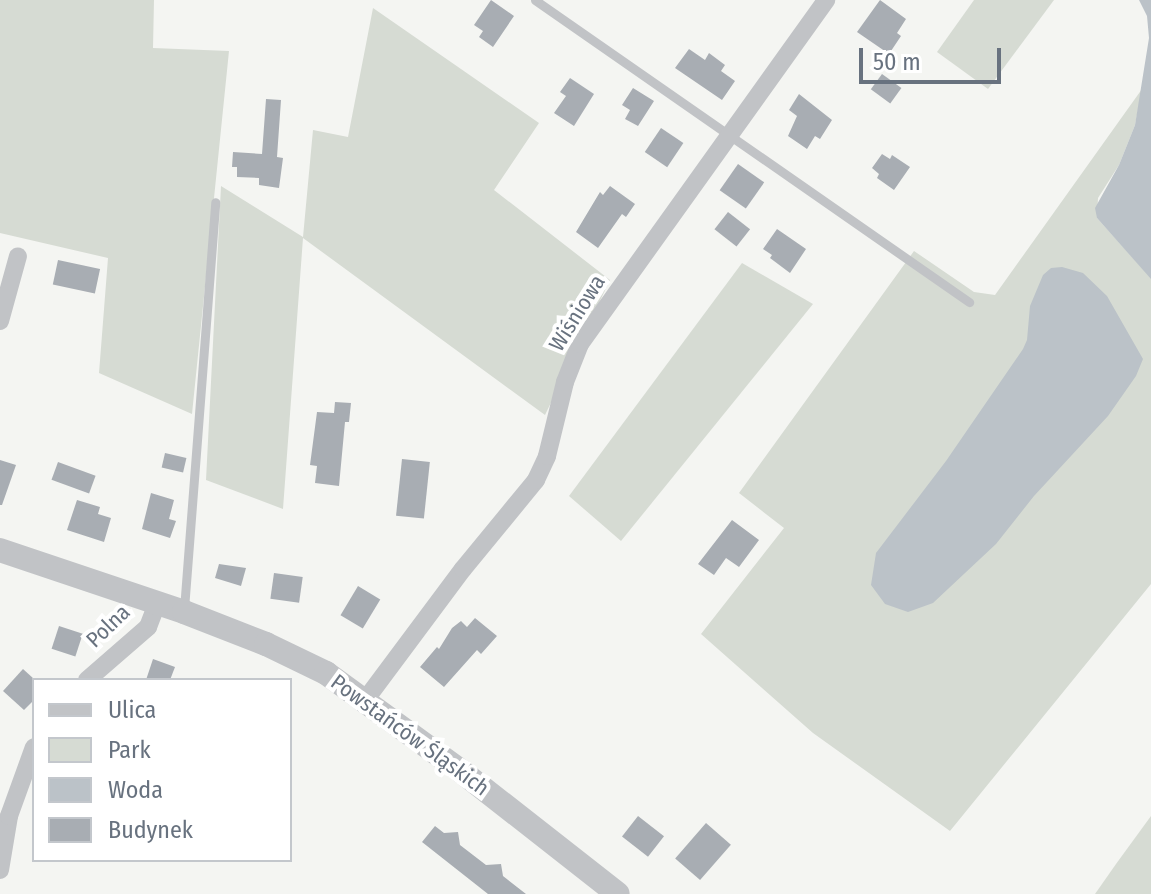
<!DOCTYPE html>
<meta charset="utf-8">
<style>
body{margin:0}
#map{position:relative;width:1151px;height:894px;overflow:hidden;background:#f4f5f2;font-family:"Fira Sans Condensed",sans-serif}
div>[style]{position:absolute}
.green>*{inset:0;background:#d6dbd3}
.water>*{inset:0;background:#bbc2c8}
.building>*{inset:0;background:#a8adb3;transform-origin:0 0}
.service>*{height:9px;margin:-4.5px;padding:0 4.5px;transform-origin:4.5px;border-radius:4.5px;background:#c1c3c6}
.minor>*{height:18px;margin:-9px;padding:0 9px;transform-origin:9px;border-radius:9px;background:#c1c3c6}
.tertiary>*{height:24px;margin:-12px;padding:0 12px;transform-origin:12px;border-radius:12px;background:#c1c3c6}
span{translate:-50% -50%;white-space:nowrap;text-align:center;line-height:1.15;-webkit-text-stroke:8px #fff;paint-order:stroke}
.street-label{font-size:22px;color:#68727f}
.legend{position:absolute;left:32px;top:678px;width:260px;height:184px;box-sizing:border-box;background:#fff;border:2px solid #c3c7cc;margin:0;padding:10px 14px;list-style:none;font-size:24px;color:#68727f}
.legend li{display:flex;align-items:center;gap:16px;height:40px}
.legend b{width:40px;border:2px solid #c3c7cc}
.scale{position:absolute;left:859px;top:48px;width:142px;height:36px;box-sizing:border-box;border:4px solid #68727f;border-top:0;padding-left:10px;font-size:24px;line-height:28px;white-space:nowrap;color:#68727f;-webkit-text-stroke:6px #fff;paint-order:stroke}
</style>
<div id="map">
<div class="green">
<i style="clip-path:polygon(0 0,154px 0,153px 48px,229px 51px,192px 414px,99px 373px,108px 258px,0 233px)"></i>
<i style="clip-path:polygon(974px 0,1054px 0,988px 89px,937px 52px)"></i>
<i style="clip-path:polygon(373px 8px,539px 123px,494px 190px,610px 280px,545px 415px,303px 238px,283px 509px,206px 480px,221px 186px,303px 237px,313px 130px,348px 137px)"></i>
<i style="clip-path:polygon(1142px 89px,1135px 125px,1119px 165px,1098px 198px,1097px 218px,1151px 278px,1151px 584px,950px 831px,813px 733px,701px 634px,784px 528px,739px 493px,914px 251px,974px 292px,995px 295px)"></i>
<i style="clip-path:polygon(742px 263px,813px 304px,621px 541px,569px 496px)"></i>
<i style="clip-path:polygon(1151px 816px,1151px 894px,1095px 894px,1116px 864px)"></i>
</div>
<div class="water">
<i style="clip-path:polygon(1139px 0,1151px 0,1151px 279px,1097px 218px,1095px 208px,1119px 165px,1135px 125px,1149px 38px,1147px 16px)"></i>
<i style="clip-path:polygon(1062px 267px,1083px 273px,1107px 296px,1143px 359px,1136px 376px,1108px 416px,1034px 496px,996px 544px,933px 603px,908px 612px,885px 604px,871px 585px,876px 553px,946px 461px,1023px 349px,1027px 340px,1030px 306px,1043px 275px,1051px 268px)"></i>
</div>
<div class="building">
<i style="clip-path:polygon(491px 0,514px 16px,493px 47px,479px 37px,483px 31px,474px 25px)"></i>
<i style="clip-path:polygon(880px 0,906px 19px,897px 33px,901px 36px,889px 54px,857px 32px)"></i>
<i style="clip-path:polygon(689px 49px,705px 60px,709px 53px,725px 65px,721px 71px,735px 81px,722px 100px,675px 68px)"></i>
<i style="left:882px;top:74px;width:24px;height:19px;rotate:36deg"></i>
<i style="clip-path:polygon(570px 78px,594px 94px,574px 126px,554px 113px,566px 96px,560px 92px)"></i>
<i style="clip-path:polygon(633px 88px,654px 101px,638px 126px,625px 119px,630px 110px,622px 105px)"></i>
<i style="clip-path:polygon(799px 94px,832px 120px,820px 139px,815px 136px,807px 149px,788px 136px,797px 116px,789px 110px)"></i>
<i style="clip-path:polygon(266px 99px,281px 100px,277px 157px,283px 158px,279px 188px,259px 185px,259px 178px,237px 177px,237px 167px,232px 167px,233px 152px,262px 154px)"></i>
<i style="left:661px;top:128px;width:27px;height:29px;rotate:34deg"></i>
<i style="clip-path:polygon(882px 154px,890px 159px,892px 155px,910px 167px,894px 190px,877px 178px,879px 174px,872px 168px)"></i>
<i style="left:738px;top:164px;width:32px;height:32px;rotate:35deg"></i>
<i style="clip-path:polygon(610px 186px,635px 204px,626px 217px,622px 214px,598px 248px,576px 232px,600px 192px,603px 195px)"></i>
<i style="left:728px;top:212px;width:28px;height:22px;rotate:38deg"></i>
<i style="clip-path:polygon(777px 229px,806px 249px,790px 273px,770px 258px,772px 255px,763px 249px)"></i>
<i style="left:58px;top:260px;width:43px;height:25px;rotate:12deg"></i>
<i style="clip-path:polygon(335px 402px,351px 403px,349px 422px,345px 422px,339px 486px,315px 483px,317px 466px,310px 465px,317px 412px,334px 413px)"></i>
<i style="left:165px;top:453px;width:22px;height:15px;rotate:13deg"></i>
<i style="left:402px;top:459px;width:28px;height:57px;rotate:6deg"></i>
<i style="clip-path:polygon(0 460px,16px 465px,2px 505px,0 505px)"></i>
<i style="left:58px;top:462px;width:40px;height:19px;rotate:20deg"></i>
<i style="clip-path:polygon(151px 493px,174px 500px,169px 519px,176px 521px,170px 538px,142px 529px)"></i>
<i style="clip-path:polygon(77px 500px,100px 507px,98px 514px,111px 518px,104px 542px,67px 530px)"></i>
<i style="clip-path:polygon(732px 520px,759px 540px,739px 567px,726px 558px,714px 575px,698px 564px)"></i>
<i style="clip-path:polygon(219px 564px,246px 568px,241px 586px,215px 578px)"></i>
<i style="left:274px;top:573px;width:29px;height:26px;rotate:8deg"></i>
<i style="left:358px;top:586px;width:26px;height:34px;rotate:31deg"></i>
<i style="clip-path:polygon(475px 618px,497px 636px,481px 654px,477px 650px,444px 687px,420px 667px,437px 647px,439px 649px,452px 628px,461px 621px,467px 627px)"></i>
<i style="left:59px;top:626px;width:25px;height:24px;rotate:18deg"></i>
<i style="clip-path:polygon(153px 659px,175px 667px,170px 680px,146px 680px)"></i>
<i style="clip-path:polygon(23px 669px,34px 679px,34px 700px,24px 710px,3px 691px)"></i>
<i style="left:638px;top:816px;width:33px;height:26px;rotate:38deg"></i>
<i style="left:706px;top:823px;width:33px;height:47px;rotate:41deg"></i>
<i style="clip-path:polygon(435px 826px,444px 833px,458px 832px,460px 845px,486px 865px,501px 864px,503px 876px,526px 894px,488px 894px,422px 842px)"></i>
</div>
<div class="service">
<i style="left:535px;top:0;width:529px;rotate:34.83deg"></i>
<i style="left:184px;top:609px;width:408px;rotate:-85.6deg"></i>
</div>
<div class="minor">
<i style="left:0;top:321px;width:67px;rotate:-74.5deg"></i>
<i style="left:87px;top:680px;width:81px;rotate:-41deg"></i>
<i style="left:148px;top:627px;width:26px;rotate:-69deg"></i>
<i style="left:366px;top:699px;width:162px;rotate:-53.3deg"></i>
<i style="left:463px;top:569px;width:115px;rotate:-50.6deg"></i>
<i style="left:536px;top:480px;width:26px;rotate:-65deg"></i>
<i style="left:547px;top:456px;width:76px;rotate:-76.3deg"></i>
<i style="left:565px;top:382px;width:41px;rotate:-68.5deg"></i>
<i style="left:580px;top:344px;width:423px;rotate:-54.4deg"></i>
<i style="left:0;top:870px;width:55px;rotate:-80.5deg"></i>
<i style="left:9px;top:816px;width:73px;rotate:-70.1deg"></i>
</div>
<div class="tertiary">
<i style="left:0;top:550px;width:194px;rotate:18.6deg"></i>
<i style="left:184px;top:612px;width:88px;rotate:21.3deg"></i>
<i style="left:266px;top:644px;width:67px;rotate:25.8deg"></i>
<i style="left:326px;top:673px;width:167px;rotate:36deg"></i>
<i style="left:461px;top:771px;width:199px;rotate:38.1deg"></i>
</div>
<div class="street-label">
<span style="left:577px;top:313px;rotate:-58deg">Wiśniowa</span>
<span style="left:108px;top:626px;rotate:-44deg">Polna</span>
<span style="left:410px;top:735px;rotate:36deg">Powstańców Śląskich</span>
</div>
<ul class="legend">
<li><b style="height:10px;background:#c1c3c6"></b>Ulica</li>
<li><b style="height:22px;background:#d6dbd3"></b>Park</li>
<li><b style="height:22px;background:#bbc2c8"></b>Woda</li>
<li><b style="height:22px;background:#a8adb3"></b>Budynek</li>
</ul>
<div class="scale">50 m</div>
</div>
